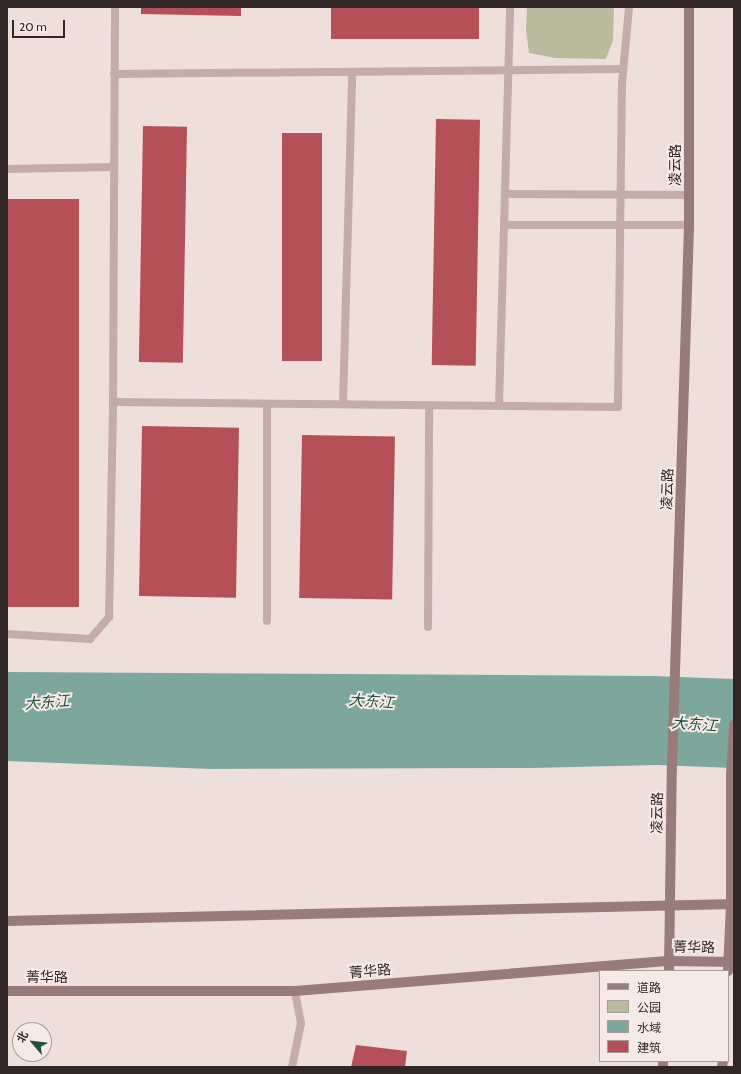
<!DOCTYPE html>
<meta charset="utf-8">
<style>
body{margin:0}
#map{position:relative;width:741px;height:1074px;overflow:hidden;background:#eedfdb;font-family:Cabin,"Noto Sans SC",sans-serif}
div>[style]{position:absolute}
.green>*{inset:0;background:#babb9d}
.water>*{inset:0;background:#7da79c}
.building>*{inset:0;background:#b65058;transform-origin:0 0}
.lane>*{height:8px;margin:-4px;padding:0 4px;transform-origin:4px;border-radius:4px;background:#c4aca8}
.secondary>*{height:10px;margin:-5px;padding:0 5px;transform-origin:5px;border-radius:5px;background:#987c7a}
span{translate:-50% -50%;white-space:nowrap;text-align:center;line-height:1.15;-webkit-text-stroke:4px #f6eae6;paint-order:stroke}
.street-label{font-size:14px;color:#322727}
.water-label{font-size:15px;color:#224e43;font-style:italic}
.frame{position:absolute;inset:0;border:8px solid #322727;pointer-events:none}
.legend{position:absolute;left:599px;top:970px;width:130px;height:92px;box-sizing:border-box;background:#f6eae6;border:1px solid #a89c9a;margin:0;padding:5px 7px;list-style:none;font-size:12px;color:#322727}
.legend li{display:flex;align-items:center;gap:8px;height:20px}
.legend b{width:20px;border:1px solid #a89c9a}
.north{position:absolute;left:12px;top:1022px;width:40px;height:40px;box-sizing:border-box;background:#f6eae6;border:1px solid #a89c9a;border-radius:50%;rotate:298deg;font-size:11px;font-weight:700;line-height:16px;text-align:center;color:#322727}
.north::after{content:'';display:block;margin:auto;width:14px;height:18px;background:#224e43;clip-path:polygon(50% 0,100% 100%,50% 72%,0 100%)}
.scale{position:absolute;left:12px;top:20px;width:53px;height:18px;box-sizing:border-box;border:2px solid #322727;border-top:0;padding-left:5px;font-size:12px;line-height:14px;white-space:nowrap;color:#322727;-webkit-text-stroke:3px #f6eae6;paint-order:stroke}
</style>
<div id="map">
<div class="green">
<i style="clip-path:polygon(527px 7px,614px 7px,613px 40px,606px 59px,555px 58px,529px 53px,526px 30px)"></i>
</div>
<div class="water">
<i style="clip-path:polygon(7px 672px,652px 676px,734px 679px,734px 768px,656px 765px,531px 768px,211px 769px,7px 761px)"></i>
</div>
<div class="building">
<i style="clip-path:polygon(141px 7px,241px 7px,241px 16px,141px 14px)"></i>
<i style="left:331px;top:7px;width:148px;height:32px"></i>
<i style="left:436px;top:119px;width:44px;height:246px;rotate:1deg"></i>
<i style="left:143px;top:126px;width:44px;height:236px;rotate:1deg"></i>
<i style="left:282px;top:133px;width:40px;height:228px"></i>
<i style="left:7px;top:199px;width:72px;height:408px"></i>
<i style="left:142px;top:426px;width:97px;height:170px;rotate:1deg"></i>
<i style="left:302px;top:435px;width:93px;height:163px;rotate:1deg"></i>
<i style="clip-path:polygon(356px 1045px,407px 1051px,405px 1067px,351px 1067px)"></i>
</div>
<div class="lane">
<i style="left:114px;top:74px;width:509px;rotate:-0.56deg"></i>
<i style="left:7px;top:169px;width:107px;rotate:-1.1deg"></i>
<i style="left:505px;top:194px;width:184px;rotate:0.3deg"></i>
<i style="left:504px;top:225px;width:185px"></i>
<i style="left:113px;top:402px;width:505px;rotate:0.57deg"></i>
<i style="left:618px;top:407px;width:323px;rotate:-89.3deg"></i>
<i style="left:622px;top:84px;width:77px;rotate:-84.8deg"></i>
<i style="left:267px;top:404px;width:217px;rotate:90deg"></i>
<i style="left:343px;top:404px;width:332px;rotate:-88.4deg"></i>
<i style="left:499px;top:406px;width:399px;rotate:-88.4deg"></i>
<i style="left:428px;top:627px;width:222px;rotate:-89.7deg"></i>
<i style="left:7px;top:634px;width:83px;rotate:3.4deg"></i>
<i style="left:90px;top:639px;width:29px;rotate:-49deg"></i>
<i style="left:109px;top:617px;width:215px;rotate:-88.9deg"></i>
<i style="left:113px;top:402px;width:395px;rotate:-89.7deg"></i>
<i style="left:292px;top:1067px;width:45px;rotate:-78.4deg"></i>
<i style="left:301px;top:1023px;width:33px;rotate:-101deg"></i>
</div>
<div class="secondary">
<i style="left:7px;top:921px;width:727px;rotate:-1.34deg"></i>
<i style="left:669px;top:971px;width:204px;rotate:-89.2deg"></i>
<i style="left:672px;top:767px;width:542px;rotate:-88.2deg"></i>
<i style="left:689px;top:225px;width:218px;rotate:-90deg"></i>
<i style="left:728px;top:971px;width:67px;rotate:-87.4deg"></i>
<i style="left:731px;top:904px;width:129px;rotate:-90deg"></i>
<i style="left:731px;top:775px;width:50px;rotate:-86.6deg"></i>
<i style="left:7px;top:991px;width:288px"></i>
<i style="left:295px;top:991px;width:376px;rotate:-4.6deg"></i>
<i style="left:670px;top:961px;width:64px;rotate:0.9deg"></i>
<i style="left:663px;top:1067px;width:6px;rotate:-90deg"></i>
<i style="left:722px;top:1067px;width:6px;rotate:-81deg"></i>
</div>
<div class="street-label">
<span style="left:675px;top:165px;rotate:-90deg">凌云路</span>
<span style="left:667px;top:489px;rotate:-88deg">凌云路</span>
<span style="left:657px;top:813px;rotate:-89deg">凌云路</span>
<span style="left:694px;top:947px;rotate:1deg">菁华路</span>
<span style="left:370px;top:971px;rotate:-5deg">菁华路</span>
<span style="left:47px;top:977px">菁华路</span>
</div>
<div class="water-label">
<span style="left:371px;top:702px;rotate:4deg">大东江</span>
<span style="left:47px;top:703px;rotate:-4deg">大东江</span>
<span style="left:694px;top:725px;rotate:4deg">大东江</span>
</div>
<div class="frame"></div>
<ul class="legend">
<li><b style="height:5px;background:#987c7a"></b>道路</li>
<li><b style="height:11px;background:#babb9d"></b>公园</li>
<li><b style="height:11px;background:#7da79c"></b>水域</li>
<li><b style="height:11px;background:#b65058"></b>建筑</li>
</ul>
<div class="north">北</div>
<div class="scale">20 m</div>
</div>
